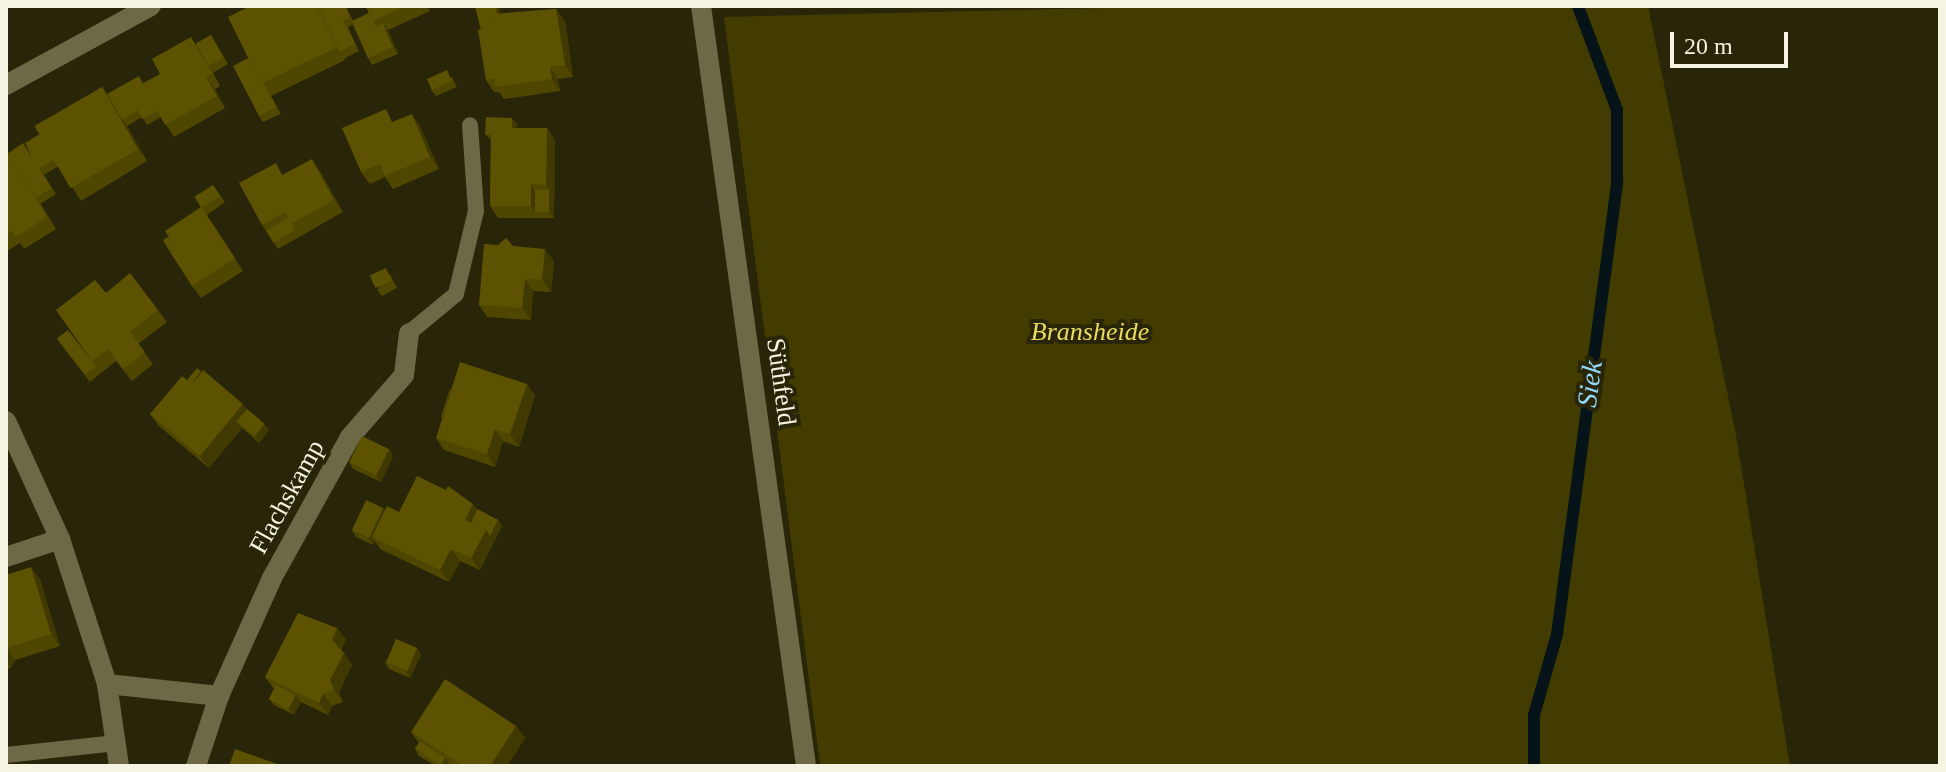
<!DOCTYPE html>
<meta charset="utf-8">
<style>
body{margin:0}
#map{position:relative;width:1946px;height:772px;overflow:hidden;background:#292508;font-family:Georgia,serif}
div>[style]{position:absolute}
.green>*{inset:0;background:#433c01}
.stream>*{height:12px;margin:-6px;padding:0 6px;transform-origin:6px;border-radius:6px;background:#061319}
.service>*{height:16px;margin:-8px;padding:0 8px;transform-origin:8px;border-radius:8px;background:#6d6846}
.minor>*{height:20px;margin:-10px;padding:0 10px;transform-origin:10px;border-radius:10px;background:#6d6846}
.wall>*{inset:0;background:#4f4701}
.shaded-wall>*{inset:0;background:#403901}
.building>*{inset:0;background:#5c5201;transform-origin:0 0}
span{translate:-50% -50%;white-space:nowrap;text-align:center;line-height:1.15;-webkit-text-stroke:8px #292508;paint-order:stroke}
.park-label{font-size:26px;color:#eada5f;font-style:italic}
.street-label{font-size:26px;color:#f5f4e2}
.water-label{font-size:28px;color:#93dafd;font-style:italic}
.frame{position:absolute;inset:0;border:8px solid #f5f4e2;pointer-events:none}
.scale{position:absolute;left:1670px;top:32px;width:118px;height:36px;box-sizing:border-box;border:4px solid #f5f4e2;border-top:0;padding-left:10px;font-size:24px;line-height:28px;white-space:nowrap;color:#f5f4e2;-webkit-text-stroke:6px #292508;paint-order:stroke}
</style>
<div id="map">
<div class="green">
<i style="clip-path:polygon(1191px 6px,1648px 6px,1736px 435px,1790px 766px,820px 766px,724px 17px)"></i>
</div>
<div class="stream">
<i style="left:1534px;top:766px;width:51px;rotate:-90deg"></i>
<i style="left:1534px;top:715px;width:84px;rotate:-74.1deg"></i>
<i style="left:1557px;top:634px;width:456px;rotate:-82.4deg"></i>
<i style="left:1617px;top:182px;width:72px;rotate:-90deg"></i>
<i style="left:1617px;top:110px;width:111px;rotate:-110.6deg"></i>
</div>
<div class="service">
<i style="left:409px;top:333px;width:61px;rotate:-39.7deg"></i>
<i style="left:456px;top:294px;width:85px;rotate:-76.5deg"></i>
<i style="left:476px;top:211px;width:86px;rotate:-94deg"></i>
<i style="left:6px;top:755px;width:111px;rotate:-6.2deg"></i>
</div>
<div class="minor">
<i style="left:701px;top:6px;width:767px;rotate:82.13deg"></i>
<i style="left:6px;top:85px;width:165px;rotate:-28.6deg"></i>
<i style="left:6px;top:421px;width:130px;rotate:65.4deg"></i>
<i style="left:60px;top:539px;width:152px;rotate:72deg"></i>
<i style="left:107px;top:684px;width:83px;rotate:81.7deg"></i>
<i style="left:6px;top:557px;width:57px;rotate:-18.4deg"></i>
<i style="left:107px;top:684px;width:113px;rotate:6.1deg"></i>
<i style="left:196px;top:766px;width:74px;rotate:-71.8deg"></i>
<i style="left:219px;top:696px;width:129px;rotate:-65.8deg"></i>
<i style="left:272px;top:578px;width:161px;rotate:-61deg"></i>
<i style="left:350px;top:437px;width:82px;rotate:-48.9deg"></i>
<i style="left:404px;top:375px;width:42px;rotate:-83.2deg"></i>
</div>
<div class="wall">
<i style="clip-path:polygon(250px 6px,346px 6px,353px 21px,369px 13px,366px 6px,427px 6px,430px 11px,388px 30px,398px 54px,372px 65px,368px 58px,353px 25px,348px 27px,359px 51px,345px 58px,345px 60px,271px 96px,281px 114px,263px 122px,259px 116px,248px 58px)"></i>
<i style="clip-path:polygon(475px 6px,499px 6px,500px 14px,556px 9px,565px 21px,573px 77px,558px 79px,560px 91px,504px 99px,499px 92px,494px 92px,486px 80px,481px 30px)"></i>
<i style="clip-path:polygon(211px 35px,228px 64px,213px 73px,220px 86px,215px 89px,225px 108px,174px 137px,161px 117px,147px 125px,142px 117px,127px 126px,126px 124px,147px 161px,81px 201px,59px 166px,44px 175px,56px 194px,40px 204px,39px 201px,56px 229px,24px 249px,20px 243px,6px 252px,6px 156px,30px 154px,40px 134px,102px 87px,107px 94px,144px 83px,160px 74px,196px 44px)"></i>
<i style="clip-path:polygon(452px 77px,457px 87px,436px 96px,431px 90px)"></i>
<i style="clip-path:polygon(395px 121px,420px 126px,439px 169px,393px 189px,385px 177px,370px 184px,361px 172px)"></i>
<i style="clip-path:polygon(517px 124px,516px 128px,547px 128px,555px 140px,554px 218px,498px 218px,490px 206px,491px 140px,485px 134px)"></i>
<i style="clip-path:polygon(320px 171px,343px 212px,278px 249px,262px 225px,284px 175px)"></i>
<i style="clip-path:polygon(213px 185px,225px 202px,207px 215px,243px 271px,201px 298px,192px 286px,168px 237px,201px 207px)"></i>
<i style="clip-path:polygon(513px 246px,554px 261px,551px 292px,533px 291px,531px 320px,487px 317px,479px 305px)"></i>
<i style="clip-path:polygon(390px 274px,397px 288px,382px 296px,377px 290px)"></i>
<i style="clip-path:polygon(106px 293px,158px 310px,167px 322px,138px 344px,153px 364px,132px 381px,116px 361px,90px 382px,57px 339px,96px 366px,56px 310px)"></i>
<i style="clip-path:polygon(187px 380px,247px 409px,269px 430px,259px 443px,242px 428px,209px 468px,159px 426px,150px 414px)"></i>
<i style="clip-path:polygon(527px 384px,535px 396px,519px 447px,503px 441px,495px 467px,444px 450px,436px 438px)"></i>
<i style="clip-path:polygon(389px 449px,393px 456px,381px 482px,353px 469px,349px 462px)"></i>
<i style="clip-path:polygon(383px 508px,385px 510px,399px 512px,477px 509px,498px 520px,502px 526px,480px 570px,460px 561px,449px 582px,380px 549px,375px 541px,373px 545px,356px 537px,352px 530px)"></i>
<i style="clip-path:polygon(6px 575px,40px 579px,60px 646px,15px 660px,11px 668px,6px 669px)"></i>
<i style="clip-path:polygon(337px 628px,346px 640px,341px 650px,352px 665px,339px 692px,343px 702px,332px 706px,328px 715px,301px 702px,294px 715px,274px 705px,269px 699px,274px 689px,265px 677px)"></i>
<i style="clip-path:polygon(417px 648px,421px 655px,410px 678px,389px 669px,385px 662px)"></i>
<i style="clip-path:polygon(516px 726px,525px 738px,507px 766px,453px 766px,450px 764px,448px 766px,436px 766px,419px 756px,415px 749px,419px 743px,411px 732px)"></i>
</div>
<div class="shaded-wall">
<i style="clip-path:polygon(496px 6px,499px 6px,504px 39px,499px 33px)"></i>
<i style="clip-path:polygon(556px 9px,565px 21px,573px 77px,565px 65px)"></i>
<i style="clip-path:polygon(383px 24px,388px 30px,398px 54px,393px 47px)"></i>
<i style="clip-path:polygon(550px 67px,558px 79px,560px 91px,552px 79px)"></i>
<i style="clip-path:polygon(206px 77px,215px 89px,225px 108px,217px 96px)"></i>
<i style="clip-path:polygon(102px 87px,111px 99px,147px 161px,138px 149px)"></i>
<i style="clip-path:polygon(412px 114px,420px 126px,439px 169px,430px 157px)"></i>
<i style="clip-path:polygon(512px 118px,517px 124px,516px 140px,512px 134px)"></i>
<i style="clip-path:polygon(547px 128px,555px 140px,555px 197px,546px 185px)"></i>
<i style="clip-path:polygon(312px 159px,320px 171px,343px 212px,334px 200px)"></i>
<i style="clip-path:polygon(531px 184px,539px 196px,535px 212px,539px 218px,531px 206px)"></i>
<i style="clip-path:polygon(549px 190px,554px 197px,554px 218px,549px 212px)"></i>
<i style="clip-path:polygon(545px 249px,554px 261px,551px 292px,542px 280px)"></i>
<i style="clip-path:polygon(525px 279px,533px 291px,531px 320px,522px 308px)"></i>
<i style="clip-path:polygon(527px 384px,535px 396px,519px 447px,510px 434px)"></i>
<i style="clip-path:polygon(243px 404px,252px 416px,237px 422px,242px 428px,209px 468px,200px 456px)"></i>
<i style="clip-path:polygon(265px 424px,269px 430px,259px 443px,255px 436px)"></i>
<i style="clip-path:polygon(495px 429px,503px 441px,495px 467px,487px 454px)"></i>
<i style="clip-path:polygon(389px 449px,393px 456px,381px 482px,376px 475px)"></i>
<i style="clip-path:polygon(473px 504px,482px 516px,475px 529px,465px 520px)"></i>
<i style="clip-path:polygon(383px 508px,388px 515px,372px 537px,375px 541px,373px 545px,368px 538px)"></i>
<i style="clip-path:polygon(498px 520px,502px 526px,480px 570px,471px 558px,486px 530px)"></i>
<i style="clip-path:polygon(451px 549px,460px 561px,449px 582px,440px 570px)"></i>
<i style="clip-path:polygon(31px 567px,40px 579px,60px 646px,51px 634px)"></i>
<i style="clip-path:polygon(337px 628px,346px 640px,340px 652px,332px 640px)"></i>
<i style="clip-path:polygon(6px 648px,15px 660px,11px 668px,6px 661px)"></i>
<i style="clip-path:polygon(417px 648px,421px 655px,410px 678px,405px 671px)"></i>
<i style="clip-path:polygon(344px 653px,352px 665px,339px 692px,343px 702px,334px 690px,330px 680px)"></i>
<i style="clip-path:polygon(323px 694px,332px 706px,328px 715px,319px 703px)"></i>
<i style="clip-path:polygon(296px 695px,301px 702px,294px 715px,289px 708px)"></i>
<i style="clip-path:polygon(516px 726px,525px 738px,507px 766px,490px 766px)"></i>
<i style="clip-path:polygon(445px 758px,450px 764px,448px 766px,441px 766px)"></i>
</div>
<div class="building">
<i style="clip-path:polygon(250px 6px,317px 6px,337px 47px,261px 84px,228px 17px)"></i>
<i style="clip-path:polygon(318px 6px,345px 6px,350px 18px,343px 21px,355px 44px,340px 52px)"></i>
<i style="clip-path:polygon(366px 6px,406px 6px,372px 21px)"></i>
<i style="clip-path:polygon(475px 6px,496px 6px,497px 14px,493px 14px,495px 27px,481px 30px)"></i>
<i style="clip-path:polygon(556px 9px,565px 65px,550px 67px,552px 79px,495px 87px,495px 79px,486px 80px,478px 30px,495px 27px,493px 14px)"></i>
<i style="clip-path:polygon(369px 13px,376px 27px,383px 24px,393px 47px,368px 58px,352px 21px)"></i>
<i style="left:211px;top:35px;width:26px;height:17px;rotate:61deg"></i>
<i style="clip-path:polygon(191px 37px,212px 74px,206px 77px,217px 96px,165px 125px,142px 84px,160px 74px,152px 59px)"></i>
<i style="clip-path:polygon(248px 58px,261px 84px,263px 83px,277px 107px,259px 116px,233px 66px)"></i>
<i style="left:447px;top:70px;width:12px;height:22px;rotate:66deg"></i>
<i style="clip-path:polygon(139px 76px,157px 111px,142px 119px,138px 110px,122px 120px,107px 94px)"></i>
<i style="left:102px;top:87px;width:72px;height:78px;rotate:60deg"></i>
<i style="clip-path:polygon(386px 109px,392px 122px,412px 114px,430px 157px,385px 176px,380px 164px,361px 172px,342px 128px)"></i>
<i style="clip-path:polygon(486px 117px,512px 118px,512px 128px,491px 128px,491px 134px,485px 134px)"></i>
<i style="clip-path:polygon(491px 128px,547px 128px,546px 185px,531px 184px,531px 206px,490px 206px)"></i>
<i style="clip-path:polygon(40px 134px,55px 159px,39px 168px,51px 188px,36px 198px,9px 154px,8px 155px,7px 154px,23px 143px,32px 158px,25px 143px)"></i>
<i style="clip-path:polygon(9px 154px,47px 217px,16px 237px,12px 231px,6px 234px,6px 156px)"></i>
<i style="clip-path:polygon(312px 159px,334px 200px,291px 224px,285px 212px,262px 225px,239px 183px,276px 163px,282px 175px)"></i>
<i style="left:213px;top:185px;width:13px;height:22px;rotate:58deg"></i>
<i style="left:535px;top:190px;width:14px;height:22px"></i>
<i style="clip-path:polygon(201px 207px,235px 258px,192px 286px,170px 252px,176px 248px,165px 231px)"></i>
<i style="left:288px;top:218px;width:14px;height:25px;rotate:60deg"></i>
<i style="clip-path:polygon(168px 237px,176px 248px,170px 252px,163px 240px)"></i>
<i style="clip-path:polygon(506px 238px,513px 246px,545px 249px,542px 280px,525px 279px,522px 308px,479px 305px,484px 244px,498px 245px)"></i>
<i style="left:386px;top:268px;width:14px;height:18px;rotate:65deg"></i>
<i style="clip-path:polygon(130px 273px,158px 310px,130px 332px,145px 352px,123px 369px,108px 349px,92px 361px,56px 310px,95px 280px,106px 293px)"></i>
<i style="left:68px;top:330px;width:46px;height:14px;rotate:52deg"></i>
<i style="clip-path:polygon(460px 362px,527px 384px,510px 434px,495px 429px,487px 454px,436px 438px)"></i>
<i style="clip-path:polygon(197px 368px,201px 371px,192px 384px,187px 380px)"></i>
<i style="clip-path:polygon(203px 370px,243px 404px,200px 456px,150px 414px,182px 376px,192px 384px)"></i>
<i style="clip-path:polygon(450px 389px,451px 389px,442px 418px,441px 417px)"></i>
<i style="left:247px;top:409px;width:23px;height:16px;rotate:40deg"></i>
<i style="left:362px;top:436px;width:30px;height:29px;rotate:26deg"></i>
<i style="clip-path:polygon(417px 476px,446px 490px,448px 486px,473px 504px,465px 520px,486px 530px,471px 558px,451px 549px,440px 570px,372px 537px,387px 506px,399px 512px)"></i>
<i style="left:366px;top:500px;width:19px;height:33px;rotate:25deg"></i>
<i style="clip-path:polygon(477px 509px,498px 520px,490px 536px,486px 530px,471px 523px)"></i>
<i style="clip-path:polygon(31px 567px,51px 634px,6px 648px,6px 575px)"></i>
<i style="clip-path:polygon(298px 613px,337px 628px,332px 640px,344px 653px,330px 680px,334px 690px,323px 694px,319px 703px,265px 677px)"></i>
<i style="left:396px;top:639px;width:23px;height:25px;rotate:23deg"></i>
<i style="clip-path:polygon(445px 679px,516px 726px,490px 766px,463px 766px,411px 732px)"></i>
<i style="left:276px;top:685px;width:22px;height:16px;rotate:27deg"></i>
<i style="left:420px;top:741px;width:30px;height:9px;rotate:34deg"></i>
<i style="clip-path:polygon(235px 749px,283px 766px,229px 766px)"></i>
<i style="clip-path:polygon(74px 764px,74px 766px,54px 766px)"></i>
</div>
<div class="park-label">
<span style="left:1090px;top:332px">Bransheide</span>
</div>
<div class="street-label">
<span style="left:781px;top:382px;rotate:82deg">Süthfeld</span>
<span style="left:287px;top:497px;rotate:-61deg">Flachskamp</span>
</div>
<div class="water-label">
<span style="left:1590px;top:384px;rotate:-82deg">Siek</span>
</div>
<div class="frame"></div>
<div class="scale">20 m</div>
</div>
